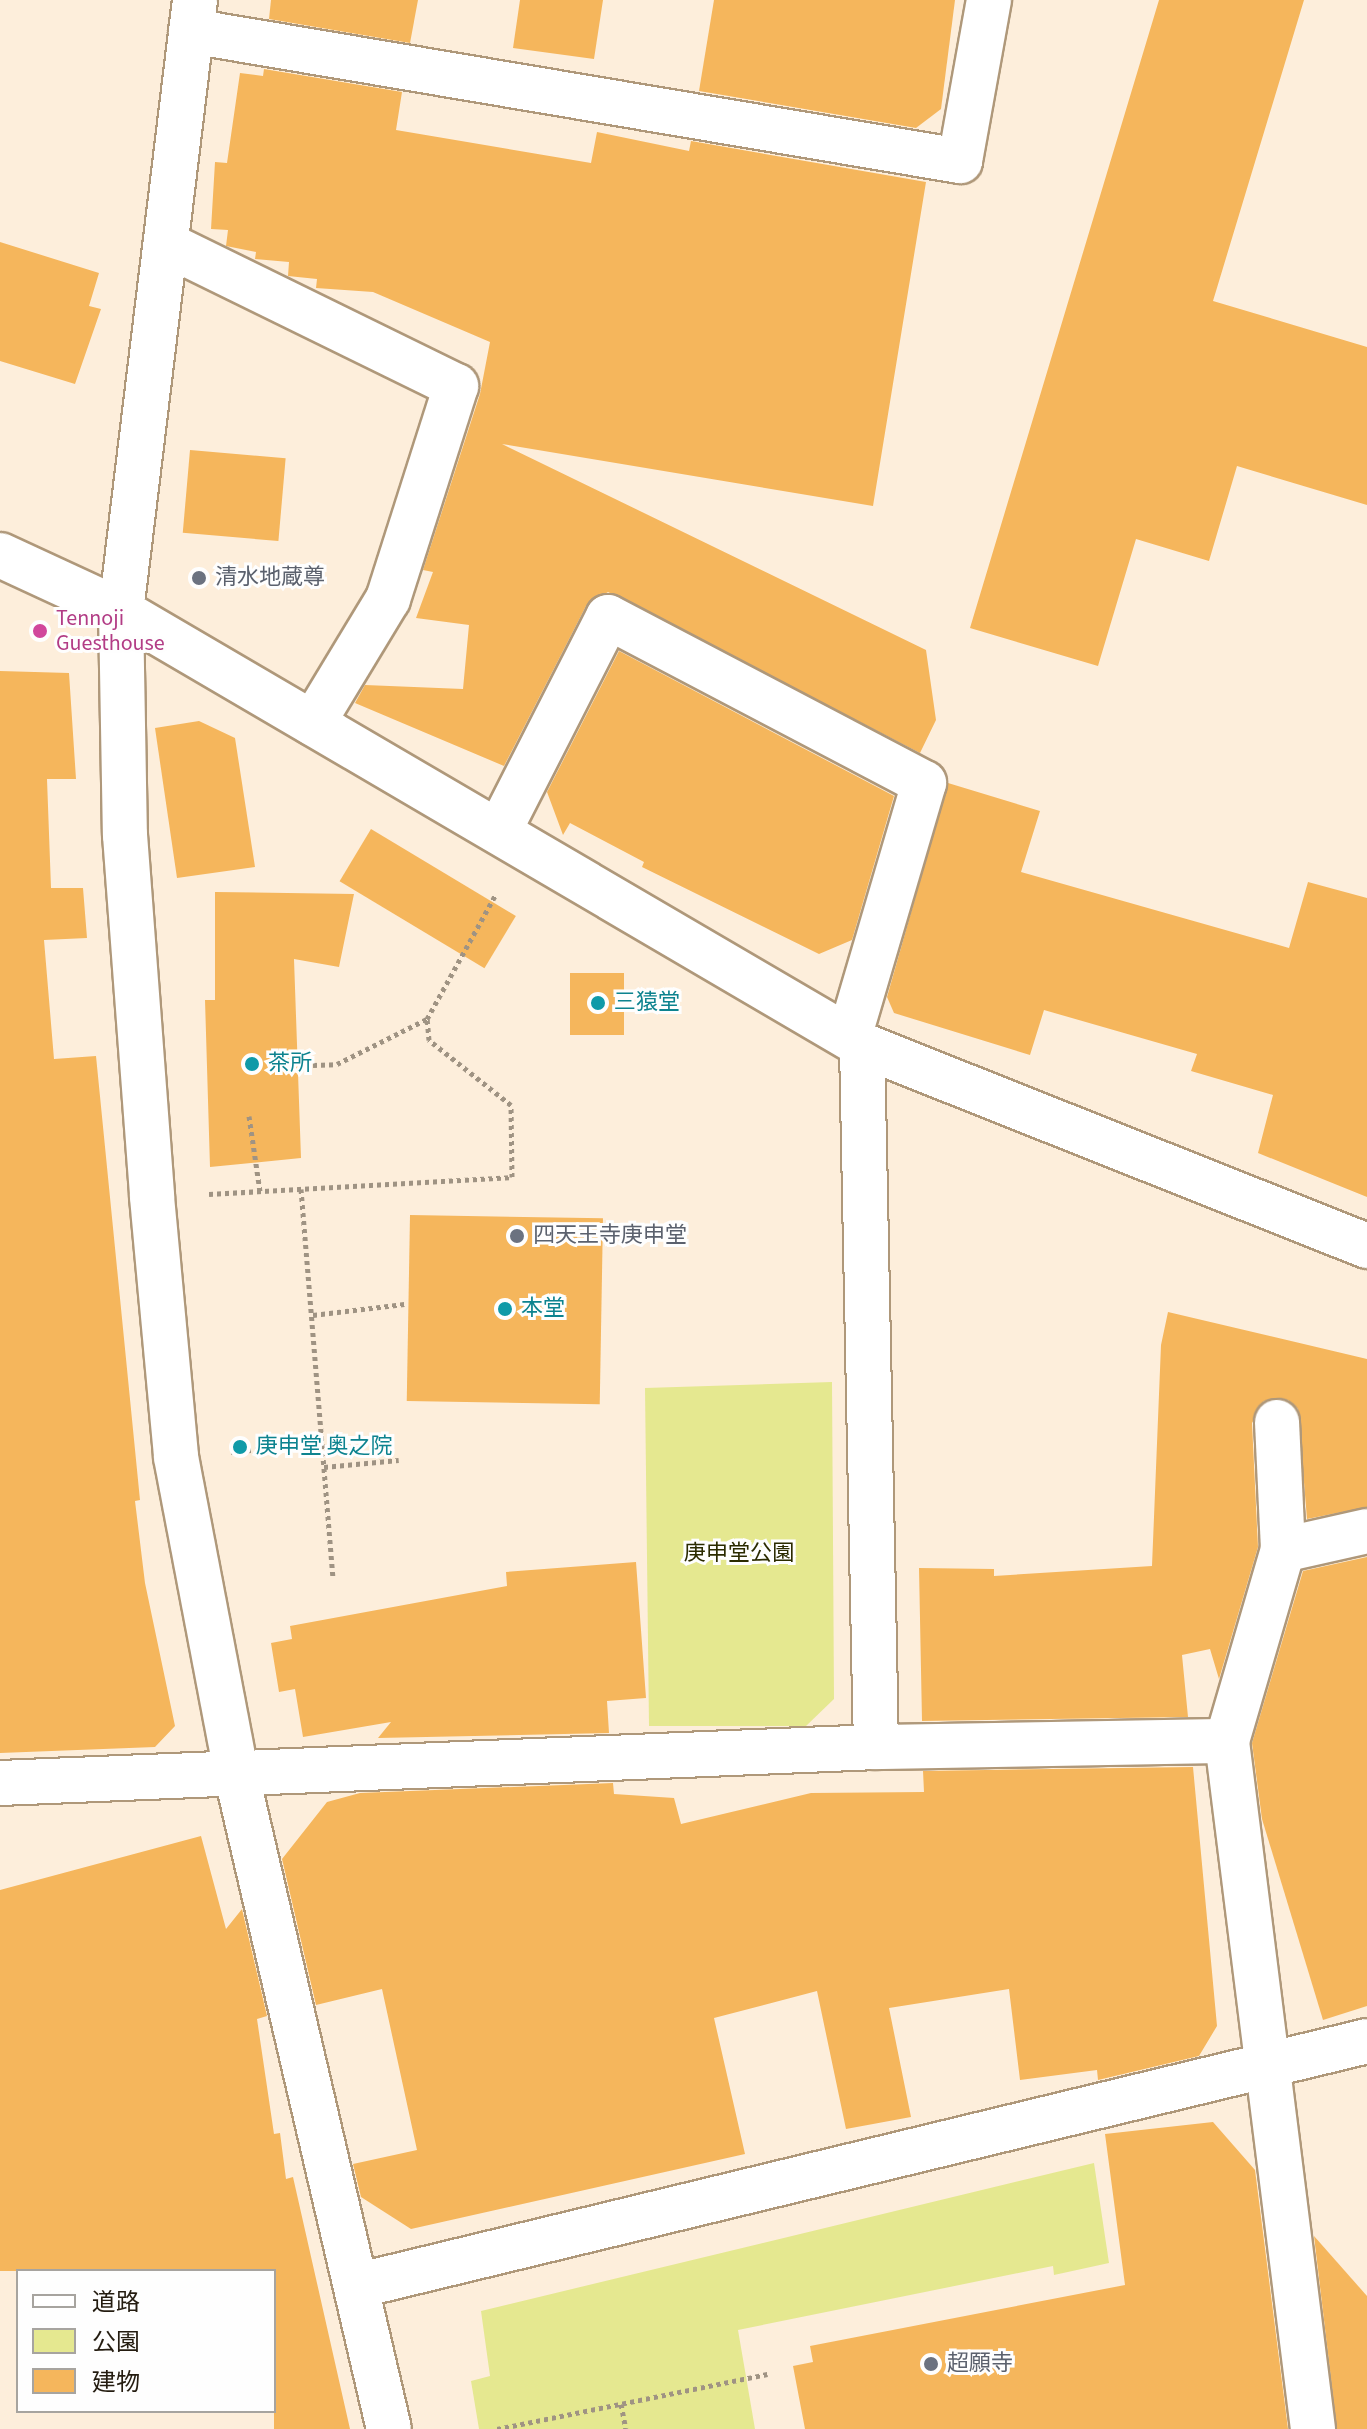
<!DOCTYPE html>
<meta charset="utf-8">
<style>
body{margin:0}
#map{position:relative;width:1367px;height:2429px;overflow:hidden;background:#fdeedb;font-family:"Source Sans 3","Noto Sans JP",sans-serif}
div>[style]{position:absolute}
.green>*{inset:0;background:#e5e890}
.building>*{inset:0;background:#f5b65c;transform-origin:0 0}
.path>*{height:5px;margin-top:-2.5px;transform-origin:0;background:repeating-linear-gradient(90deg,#9f9383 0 4px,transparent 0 8px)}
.roads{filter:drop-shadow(2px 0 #af987a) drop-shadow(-2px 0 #af987a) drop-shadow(0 2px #af987a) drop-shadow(0 -2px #af987a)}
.minor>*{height:44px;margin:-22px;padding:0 22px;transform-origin:22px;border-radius:22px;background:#fff}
.dots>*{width:22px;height:22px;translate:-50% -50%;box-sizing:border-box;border:4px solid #fefefe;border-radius:50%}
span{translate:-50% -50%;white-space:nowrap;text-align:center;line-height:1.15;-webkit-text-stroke:6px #fefefe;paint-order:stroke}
.worship-label{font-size:22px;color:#5b616d}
.left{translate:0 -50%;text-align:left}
.hotel-label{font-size:22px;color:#b23c85}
.culture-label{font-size:22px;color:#0d838f}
.park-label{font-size:22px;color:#2b2b00}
.legend{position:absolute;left:16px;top:2269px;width:260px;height:144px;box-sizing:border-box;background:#fefefe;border:2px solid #a7a49f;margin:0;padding:10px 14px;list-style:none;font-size:24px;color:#241c10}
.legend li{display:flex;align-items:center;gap:16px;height:40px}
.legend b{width:40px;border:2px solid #a7a49f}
</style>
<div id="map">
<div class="green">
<i style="clip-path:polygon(832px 1382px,834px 1699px,806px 1726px,649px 1726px,645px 1388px)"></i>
<i style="clip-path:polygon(1094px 2163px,1109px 2263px,1054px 2275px,1053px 2266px,738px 2330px,755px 2429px,479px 2429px,471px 2381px,490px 2376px,481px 2311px)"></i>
</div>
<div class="building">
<i style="clip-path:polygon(271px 0,418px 0,410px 43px,269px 19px)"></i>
<i style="clip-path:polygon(520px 0,603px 0,594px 59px,513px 48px)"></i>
<i style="clip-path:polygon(714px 0,955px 0,941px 109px,916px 128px,699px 91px)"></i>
<i style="clip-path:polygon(1159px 0,1304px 0,1213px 301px,1367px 347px,1367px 505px,1237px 466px,1209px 561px,1136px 539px,1098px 666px,970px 628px)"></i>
<i style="clip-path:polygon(264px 69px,402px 92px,396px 130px,591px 163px,597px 132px,689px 151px,691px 141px,926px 182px,873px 506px,502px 444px,926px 650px,936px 720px,920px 753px,608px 592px,586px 606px,504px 766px,355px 703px,365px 685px,463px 689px,469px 625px,416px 618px,433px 572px,423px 570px,480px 394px,490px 342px,373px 292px,316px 288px,317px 279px,288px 276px,289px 262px,255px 259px,256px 252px,226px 246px,228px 230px,211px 229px,215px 162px,227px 163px,240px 73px,263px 76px)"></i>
<i style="clip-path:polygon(0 242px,99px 273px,89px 306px,101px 309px,75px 384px,0 361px)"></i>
<i style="left:190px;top:450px;width:96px;height:83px;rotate:5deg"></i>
<i style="clip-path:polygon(619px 651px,894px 796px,852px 940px,819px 954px,642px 867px,644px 862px,570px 823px,563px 835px,547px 792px)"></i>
<i style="clip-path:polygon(0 671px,69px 673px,76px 779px,47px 779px,51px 888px,83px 888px,87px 938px,44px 940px,54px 1059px,96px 1056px,140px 1500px,135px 1501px,145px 1583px,175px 1726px,155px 1747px,0 1753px)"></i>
<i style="clip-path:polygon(199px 721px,235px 738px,255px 867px,177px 878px,155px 728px)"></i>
<i style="clip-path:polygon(948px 783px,1040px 811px,1021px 872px,1289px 948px,1308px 882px,1367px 898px,1367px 1197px,1258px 1153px,1273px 1095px,1191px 1071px,1197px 1054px,1044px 1010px,1030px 1055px,894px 1013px,887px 997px)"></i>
<i style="left:371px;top:829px;width:169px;height:61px;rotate:31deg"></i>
<i style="clip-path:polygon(215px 892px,354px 894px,339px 967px,294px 959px,301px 1158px,210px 1167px,205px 1000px,215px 1000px)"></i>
<i style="left:570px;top:973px;width:54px;height:62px"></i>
<i style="left:410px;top:1215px;width:193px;height:186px;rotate:1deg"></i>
<i style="clip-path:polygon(1168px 1312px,1367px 1359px,1367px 1507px,1307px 1519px,1298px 1409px,1288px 1400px,1264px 1401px,1252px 1423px,1258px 1547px,1219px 1679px,1210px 1649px,1182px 1655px,1188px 1717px,922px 1721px,919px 1568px,994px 1569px,994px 1576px,1152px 1566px,1161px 1345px)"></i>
<i style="clip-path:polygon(1367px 1557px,1367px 2006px,1323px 2020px,1262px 1819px,1252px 1743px,1303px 1571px)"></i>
<i style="clip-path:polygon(636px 1562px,646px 1698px,607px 1701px,609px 1733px,378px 1738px,391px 1722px,303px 1737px,295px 1689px,279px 1692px,271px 1643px,292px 1639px,290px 1626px,507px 1586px,506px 1572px)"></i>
<i style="clip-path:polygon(1193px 1767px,1217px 2026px,1199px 2056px,1098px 2080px,1097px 2070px,1020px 2080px,1009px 1989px,889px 2008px,911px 2117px,846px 2129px,817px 1991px,714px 2018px,745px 2154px,411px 2229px,361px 2197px,353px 2164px,417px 2150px,382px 1989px,316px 2005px,282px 1859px,327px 1802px,360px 1793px,613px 1783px,614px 1794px,674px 1798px,681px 1824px,811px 1793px,924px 1792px,923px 1771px)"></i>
<i style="clip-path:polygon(201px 1836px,226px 1929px,242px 1909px,267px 2016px,257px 2019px,274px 2134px,280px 2133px,286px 2179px,293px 2177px,350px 2429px,274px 2429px,274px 2271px,0 2271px,0 1890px)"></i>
<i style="clip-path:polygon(1213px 2122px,1255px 2170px,1288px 2429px,805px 2429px,793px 2366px,813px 2362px,810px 2346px,1125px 2285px,1105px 2134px)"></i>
<i style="clip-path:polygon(1314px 2236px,1367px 2296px,1367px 2429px,1337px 2429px)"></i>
</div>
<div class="path">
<i style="left:313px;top:1065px;width:24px;rotate:-2deg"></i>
<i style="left:337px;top:1064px;width:101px;rotate:-26.6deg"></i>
<i style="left:249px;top:1116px;width:76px;rotate:81.7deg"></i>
<i style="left:301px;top:1189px;width:389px;rotate:85.3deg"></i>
<i style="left:209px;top:1194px;width:303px;rotate:-3.2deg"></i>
<i style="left:512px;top:1177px;width:72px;rotate:-90.8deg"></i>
<i style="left:511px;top:1105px;width:105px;rotate:-141.6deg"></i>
<i style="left:429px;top:1040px;width:21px;rotate:-95deg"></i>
<i style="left:427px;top:1019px;width:143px;rotate:-61.1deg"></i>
<i style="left:313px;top:1315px;width:92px;rotate:-6.9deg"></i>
<i style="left:231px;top:1452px;width:91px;rotate:-5.6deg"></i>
<i style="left:324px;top:1467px;width:75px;rotate:-5.3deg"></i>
<i style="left:621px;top:2404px;width:25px;rotate:79deg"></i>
<i style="left:497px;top:2429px;width:276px;rotate:-11.5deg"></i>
</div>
<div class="roads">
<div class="minor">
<i style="left:195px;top:0;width:615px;rotate:96.91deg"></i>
<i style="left:121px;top:611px;width:224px;rotate:89deg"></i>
<i style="left:125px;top:835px;width:363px;rotate:85.7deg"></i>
<i style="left:152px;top:1197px;width:261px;rotate:84.7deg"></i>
<i style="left:176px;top:1457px;width:326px;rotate:79.2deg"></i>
<i style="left:237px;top:1777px;width:669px;rotate:76.88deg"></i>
<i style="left:191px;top:31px;width:780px;rotate:9.6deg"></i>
<i style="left:960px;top:161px;width:164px;rotate:-79.8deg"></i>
<i style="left:166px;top:244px;width:323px;rotate:26.1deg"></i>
<i style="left:456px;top:386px;width:224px;rotate:107.7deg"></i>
<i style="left:388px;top:599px;width:145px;rotate:121.2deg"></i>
<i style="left:0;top:555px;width:133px;rotate:24.8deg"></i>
<i style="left:121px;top:611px;width:859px;rotate:30.36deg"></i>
<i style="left:862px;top:1045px;width:544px;rotate:21.7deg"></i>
<i style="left:499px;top:831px;width:240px;rotate:-63deg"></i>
<i style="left:608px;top:617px;width:357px;rotate:27.7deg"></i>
<i style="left:924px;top:783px;width:263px;rotate:106.4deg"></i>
<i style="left:862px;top:1045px;width:702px;rotate:88.86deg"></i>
<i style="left:1277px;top:1422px;width:128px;rotate:87.3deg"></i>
<i style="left:0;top:1783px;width:877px;rotate:-2.35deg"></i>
<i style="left:876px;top:1747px;width:351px;rotate:-1deg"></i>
<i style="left:356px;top:2286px;width:1040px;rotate:-13.62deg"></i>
<i style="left:1313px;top:2429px;width:693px;rotate:-97.13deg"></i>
<i style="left:1227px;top:1741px;width:199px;rotate:-73.7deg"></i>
<i style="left:1283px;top:1550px;width:86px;rotate:-12.7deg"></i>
</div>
</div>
<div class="dots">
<i style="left:199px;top:578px;background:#6b7280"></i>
<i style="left:40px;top:631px;background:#d1479c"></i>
<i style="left:598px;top:1003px;background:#0f9aa8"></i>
<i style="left:252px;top:1064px;background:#0f9aa8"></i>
<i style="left:517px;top:1236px;background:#6b7280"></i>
<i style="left:505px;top:1309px;background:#0f9aa8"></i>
<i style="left:240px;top:1447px;background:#0f9aa8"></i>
<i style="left:931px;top:2364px;background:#6b7280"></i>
</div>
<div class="worship-label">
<span class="left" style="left:215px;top:578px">清水地蔵尊</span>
<span class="left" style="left:533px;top:1236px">四天王寺庚申堂</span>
<span class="left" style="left:947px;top:2364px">超願寺</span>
</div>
<div class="hotel-label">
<span class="left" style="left:56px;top:631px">Tennoji<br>Guesthouse</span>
</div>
<div class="culture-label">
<span class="left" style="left:614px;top:1003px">三猿堂</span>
<span class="left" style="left:268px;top:1064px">茶所</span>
<span class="left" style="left:521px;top:1309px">本堂</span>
<span class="left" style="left:256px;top:1447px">庚申堂 奥之院</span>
</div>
<div class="park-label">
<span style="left:739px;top:1554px">庚申堂公園</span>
</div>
<ul class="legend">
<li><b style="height:10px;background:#fff"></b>道路</li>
<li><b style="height:22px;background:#e5e890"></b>公園</li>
<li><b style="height:22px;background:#f5b65c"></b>建物</li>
</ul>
</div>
